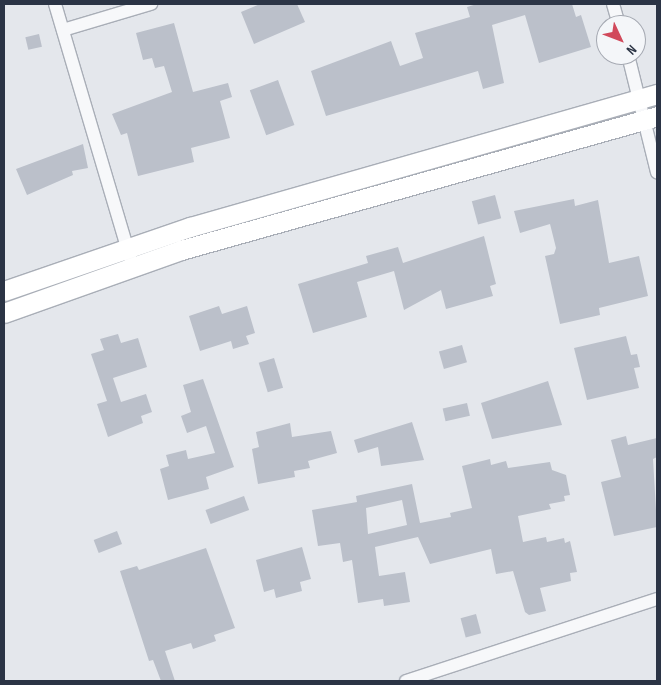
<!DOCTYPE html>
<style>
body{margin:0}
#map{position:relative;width:661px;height:685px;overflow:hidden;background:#e4e7ec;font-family:"Sofia Sans Condensed",sans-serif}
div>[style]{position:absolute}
.building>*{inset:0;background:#bbc0ca;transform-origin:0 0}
.roads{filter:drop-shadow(1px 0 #a9aeb7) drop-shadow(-1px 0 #a9aeb7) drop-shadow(0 1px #a9aeb7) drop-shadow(0 -1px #a9aeb7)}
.street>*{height:12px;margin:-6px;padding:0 6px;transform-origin:6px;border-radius:6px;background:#f7f8fa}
.secondary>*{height:19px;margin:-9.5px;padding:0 9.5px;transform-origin:9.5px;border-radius:9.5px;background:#fff}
span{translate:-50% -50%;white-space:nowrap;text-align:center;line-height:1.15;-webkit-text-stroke:4.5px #f4f6f9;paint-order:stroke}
.frame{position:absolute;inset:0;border:5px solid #2b3445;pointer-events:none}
.north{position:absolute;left:596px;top:15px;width:50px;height:50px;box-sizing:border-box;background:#f4f6f9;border:1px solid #a4a8b1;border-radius:50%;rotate:133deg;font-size:14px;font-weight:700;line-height:20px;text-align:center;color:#2b3445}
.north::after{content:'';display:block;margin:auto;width:18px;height:22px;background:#d1495b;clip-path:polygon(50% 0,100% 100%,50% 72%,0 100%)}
</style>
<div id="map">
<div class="building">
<i style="clip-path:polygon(260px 4px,297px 4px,305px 22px,254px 44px,241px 12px)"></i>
<i style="clip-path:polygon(477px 4px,572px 4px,576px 17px,581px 15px,591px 47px,539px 63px,525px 15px,492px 25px,504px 83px,483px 89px,478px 71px,326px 116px,311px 71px,391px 41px,400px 66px,423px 58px,415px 33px,470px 17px,467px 7px)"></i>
<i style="clip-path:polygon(174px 23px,193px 92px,228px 83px,232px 97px,220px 101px,230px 138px,191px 148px,194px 162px,138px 176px,127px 133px,121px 135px,112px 114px,172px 92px,164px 66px,155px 68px,152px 58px,143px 60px,136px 33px)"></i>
<i style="left:39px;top:34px;width:13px;height:14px;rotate:77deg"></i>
<i style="left:278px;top:80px;width:48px;height:30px;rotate:70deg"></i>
<i style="clip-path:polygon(83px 144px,88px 168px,72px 171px,73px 175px,27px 195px,16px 169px)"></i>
<i style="left:495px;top:195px;width:24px;height:24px;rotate:75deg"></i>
<i style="clip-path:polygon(574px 199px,575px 206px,598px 200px,609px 263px,639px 256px,648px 296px,599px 308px,600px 315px,560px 324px,545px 256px,554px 254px,556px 248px,550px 224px,520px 233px,514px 211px)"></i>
<i style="clip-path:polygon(484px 236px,496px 284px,490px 286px,493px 296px,446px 309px,441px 290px,404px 310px,394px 271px,357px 282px,367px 317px,313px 333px,298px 284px,368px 263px,366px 256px,398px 247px,403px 263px)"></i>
<i style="clip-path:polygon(219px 306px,222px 314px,247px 306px,255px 333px,246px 336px,249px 344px,233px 349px,231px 341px,200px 351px,189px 316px)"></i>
<i style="clip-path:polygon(118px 334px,121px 343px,138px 338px,147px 367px,113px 378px,121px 402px,146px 394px,152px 412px,141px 416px,143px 423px,108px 437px,97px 404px,107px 401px,91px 354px,104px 350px,100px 339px)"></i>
<i style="clip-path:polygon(626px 336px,631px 355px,637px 354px,640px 367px,634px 368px,639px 388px,587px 400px,574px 348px)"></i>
<i style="left:462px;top:345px;width:18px;height:24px;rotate:74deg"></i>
<i style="left:274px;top:358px;width:31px;height:16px;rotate:73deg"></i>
<i style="clip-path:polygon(203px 379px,234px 467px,206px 477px,209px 489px,168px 500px,160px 469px,169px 466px,166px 455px,186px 450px,188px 459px,215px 453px,206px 426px,187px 433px,181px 416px,191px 412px,183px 385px)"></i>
<i style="clip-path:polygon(548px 381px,562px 425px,492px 439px,481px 403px)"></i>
<i style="left:467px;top:403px;width:13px;height:25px;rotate:77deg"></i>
<i style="clip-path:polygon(412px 422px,424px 460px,381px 466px,378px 447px,358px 453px,354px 440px)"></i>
<i style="clip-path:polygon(290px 423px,292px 437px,331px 431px,337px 453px,308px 461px,310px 468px,294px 471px,295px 477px,258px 484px,252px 449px,259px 447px,256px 432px)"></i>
<i style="clip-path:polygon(626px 436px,628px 445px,657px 438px,657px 457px,653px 459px,657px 527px,614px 536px,601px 482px,621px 477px,611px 440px)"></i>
<i style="clip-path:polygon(evenodd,490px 459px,491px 465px,506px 461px,508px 468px,550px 462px,552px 470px,566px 475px,570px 495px,564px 496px,565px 501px,549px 504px,551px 509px,518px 516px,523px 542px,546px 537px,547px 542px,564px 538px,565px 543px,570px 541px,577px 572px,570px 573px,571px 581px,540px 588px,546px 611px,529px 615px,525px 612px,513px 571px,496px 574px,491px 549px,430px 564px,418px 537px,375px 547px,379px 576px,405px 572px,410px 602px,384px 606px,383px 599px,358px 603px,352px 560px,343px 562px,340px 543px,318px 546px,312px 510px,357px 502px,356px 496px,412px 484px,420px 523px,451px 517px,450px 513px,472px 508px,462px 466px,490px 459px,402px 500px,407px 525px,368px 534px,366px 508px,402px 500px)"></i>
<i style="left:244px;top:496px;width:15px;height:41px;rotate:70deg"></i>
<i style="left:117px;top:531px;width:14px;height:25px;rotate:69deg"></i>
<i style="clip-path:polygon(302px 547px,311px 579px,300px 582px,302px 591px,276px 598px,274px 589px,264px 592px,256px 560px)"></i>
<i style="clip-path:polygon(206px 548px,235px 628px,214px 635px,216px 641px,193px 649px,191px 643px,165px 651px,175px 681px,161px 681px,153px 660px,149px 661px,120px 571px,137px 566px,139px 570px)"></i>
<i style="left:476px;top:614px;width:20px;height:16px;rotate:75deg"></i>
</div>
<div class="roads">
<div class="street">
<i style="left:55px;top:4px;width:274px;rotate:73.5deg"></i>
<i style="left:613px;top:4px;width:22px;rotate:74deg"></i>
<i style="left:63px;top:30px;width:92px;rotate:-16.5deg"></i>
<i style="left:628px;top:55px;width:121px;rotate:76.1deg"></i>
<i style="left:406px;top:681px;width:264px;rotate:-18.1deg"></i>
</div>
<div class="secondary">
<i style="left:4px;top:291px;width:197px;rotate:-19deg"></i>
<i style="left:190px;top:227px;width:486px;rotate:-15.9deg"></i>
<i style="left:4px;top:313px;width:188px;rotate:-19.6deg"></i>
<i style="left:181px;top:250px;width:495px;rotate:-15.7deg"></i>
</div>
</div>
<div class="frame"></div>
<div class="north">N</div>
</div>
